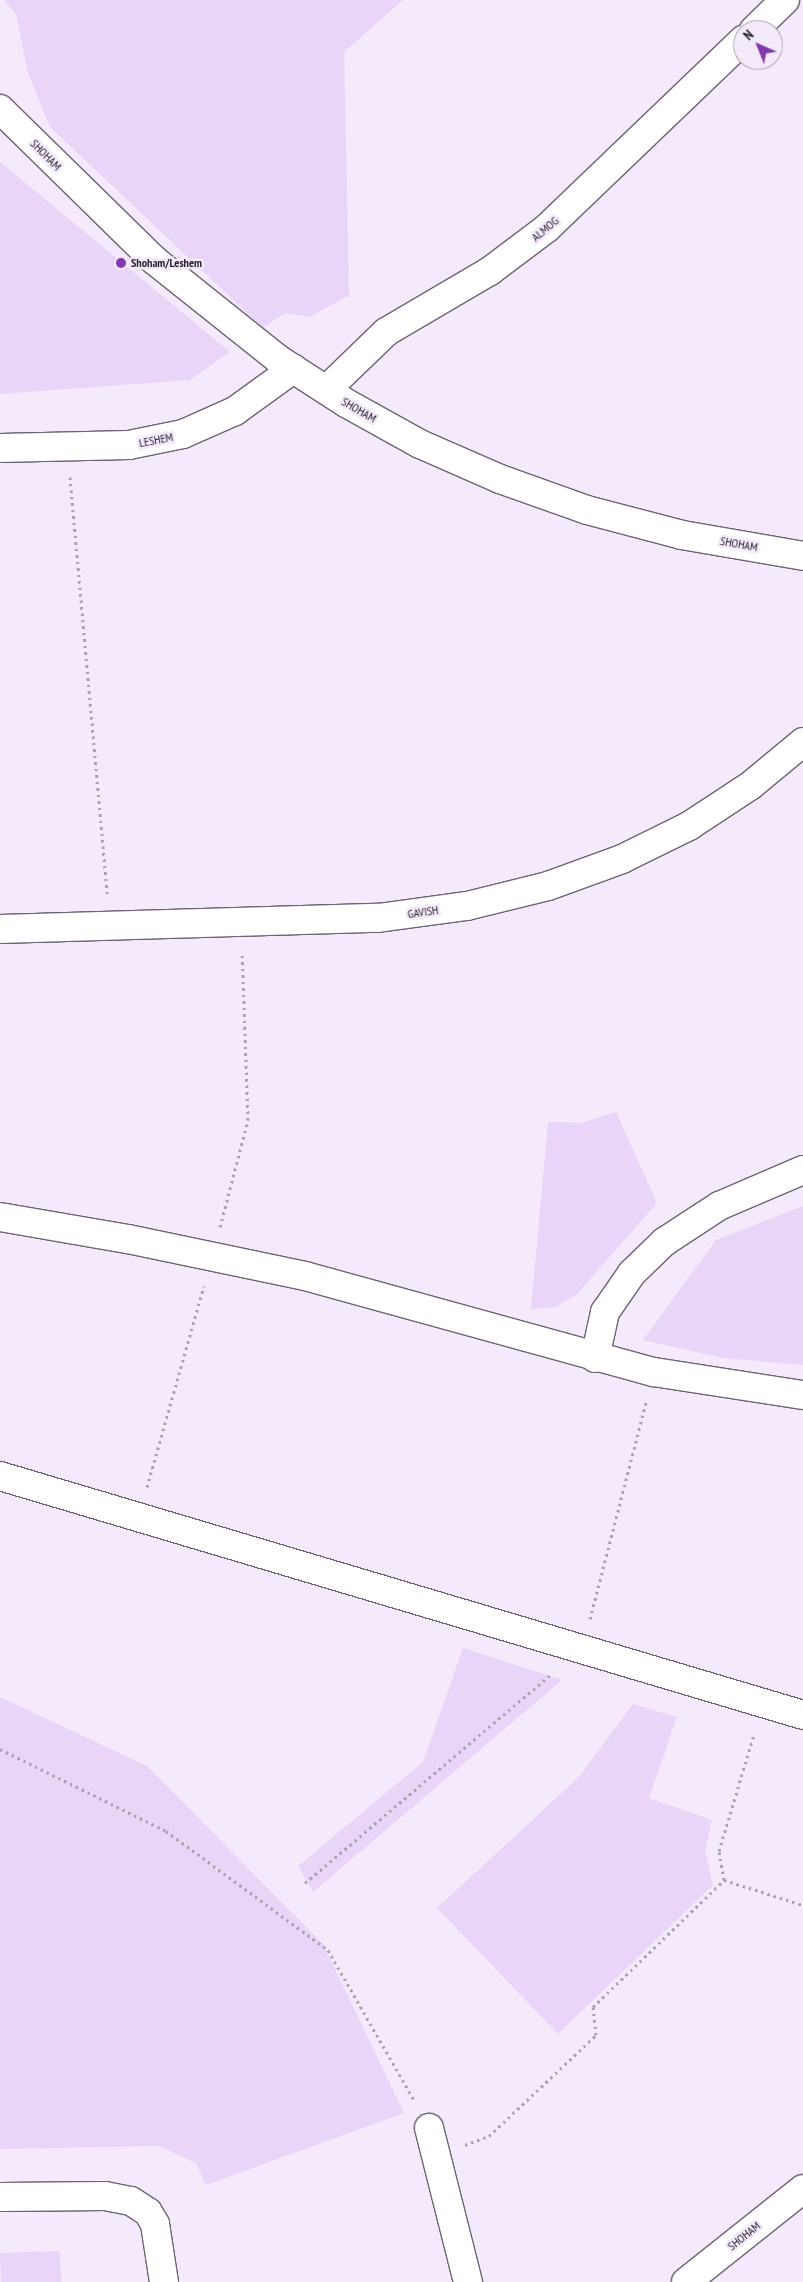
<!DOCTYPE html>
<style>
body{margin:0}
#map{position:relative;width:803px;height:2282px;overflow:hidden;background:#f4eafb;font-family:"PT Sans Narrow",sans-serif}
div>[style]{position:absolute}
.green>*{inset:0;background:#e8d5f8;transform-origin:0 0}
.path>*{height:3px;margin-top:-1.5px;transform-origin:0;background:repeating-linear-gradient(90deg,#a9a2af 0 2.5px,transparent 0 6.5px)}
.roads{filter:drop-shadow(1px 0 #6c6473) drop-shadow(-1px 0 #6c6473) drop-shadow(0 1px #6c6473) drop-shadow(0 -1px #6c6473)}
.street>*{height:28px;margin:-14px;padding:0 14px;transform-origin:14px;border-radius:14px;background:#fff}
.secondary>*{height:28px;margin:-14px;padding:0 14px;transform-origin:14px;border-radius:14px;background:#fff}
.dots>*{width:14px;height:14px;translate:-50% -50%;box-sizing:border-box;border:2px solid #f4eafb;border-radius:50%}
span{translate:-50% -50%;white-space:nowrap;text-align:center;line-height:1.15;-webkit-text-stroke:5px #f4eafb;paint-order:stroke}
.street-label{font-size:12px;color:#29262c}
.poi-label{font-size:12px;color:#29262c;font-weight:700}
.left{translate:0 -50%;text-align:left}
.north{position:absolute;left:733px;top:20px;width:50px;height:50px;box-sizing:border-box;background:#f4eafb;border:1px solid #a39ca8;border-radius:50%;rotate:316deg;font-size:14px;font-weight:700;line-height:20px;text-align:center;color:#29262c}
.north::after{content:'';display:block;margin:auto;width:18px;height:22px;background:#833aad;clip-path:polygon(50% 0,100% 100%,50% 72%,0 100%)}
</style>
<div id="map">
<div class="green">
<i style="clip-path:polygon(4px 0,403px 0,344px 52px,349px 295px,310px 317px,285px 313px,263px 328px,50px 127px,28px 73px,16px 14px)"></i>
<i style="clip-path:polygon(0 162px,11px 171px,230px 352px,190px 380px,0 394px)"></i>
<i style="clip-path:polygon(616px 1112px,657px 1203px,577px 1294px,556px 1307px,531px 1309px,548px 1122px,581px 1123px)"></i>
<i style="clip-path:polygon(803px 1206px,803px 1365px,723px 1358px,643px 1340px,716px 1240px)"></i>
<i style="clip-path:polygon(463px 1648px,562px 1680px,313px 1892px,298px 1866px,423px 1762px)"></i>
<i style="clip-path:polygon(0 1697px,147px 1766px,323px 1944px,404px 2113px,206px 2185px,196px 2163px,159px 2146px,0 2149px)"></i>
<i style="clip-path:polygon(633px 1704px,677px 1717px,649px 1798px,712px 1820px,705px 1851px,713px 1885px,558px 2034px,437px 1908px,578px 1778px)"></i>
<i style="left:60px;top:2251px;width:31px;height:60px;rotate:88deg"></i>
</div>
<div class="path">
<i style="left:70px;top:477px;width:420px;rotate:84.9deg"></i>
<i style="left:220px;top:1227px;width:111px;rotate:-75.3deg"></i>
<i style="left:248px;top:1120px;width:168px;rotate:-92deg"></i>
<i style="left:147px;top:1487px;width:209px;rotate:-74.2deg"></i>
<i style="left:590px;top:1619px;width:224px;rotate:-75.5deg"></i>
<i style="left:0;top:1749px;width:185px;rotate:26.3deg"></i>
<i style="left:166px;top:1831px;width:201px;rotate:36.3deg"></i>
<i style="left:328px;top:1950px;width:175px;rotate:60.2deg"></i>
<i style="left:724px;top:1880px;width:29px;rotate:-100deg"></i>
<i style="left:719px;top:1851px;width:122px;rotate:-73.3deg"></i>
<i style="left:305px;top:1883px;width:325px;rotate:-40.3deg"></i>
<i style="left:465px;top:2145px;width:26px;rotate:-21deg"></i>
<i style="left:489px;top:2136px;width:147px;rotate:-43.3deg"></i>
<i style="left:596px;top:2035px;width:28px;rotate:-96deg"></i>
<i style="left:593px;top:2007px;width:182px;rotate:-44.1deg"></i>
<i style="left:724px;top:1880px;width:83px;rotate:17.6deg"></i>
</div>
<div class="roads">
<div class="street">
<i style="left:754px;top:30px;width:43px;rotate:-44.1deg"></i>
<i style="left:326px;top:390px;width:83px;rotate:-44deg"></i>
<i style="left:386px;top:332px;width:121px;rotate:-30.4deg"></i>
<i style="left:490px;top:271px;width:71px;rotate:-37deg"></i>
<i style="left:547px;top:228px;width:272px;rotate:-43.8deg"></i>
<i style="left:0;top:448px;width:129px;rotate:-1.3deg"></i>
<i style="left:129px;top:445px;width:55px;rotate:-11.5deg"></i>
<i style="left:183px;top:434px;width:57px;rotate:-23.9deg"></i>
<i style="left:235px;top:411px;width:72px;rotate:-35.9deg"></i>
<i style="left:0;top:929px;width:378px;rotate:-1.7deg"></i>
<i style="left:378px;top:918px;width:90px;rotate:-7.7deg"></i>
<i style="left:467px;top:906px;width:83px;rotate:-13.9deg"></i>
<i style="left:548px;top:886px;width:79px;rotate:-20deg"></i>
<i style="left:622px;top:859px;width:75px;rotate:-26.2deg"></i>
<i style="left:689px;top:826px;width:73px;rotate:-33.3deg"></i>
<i style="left:750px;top:786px;width:69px;rotate:-39.7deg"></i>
<i style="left:0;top:1217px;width:130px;rotate:9.8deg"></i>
<i style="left:128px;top:1239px;width:181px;rotate:11.8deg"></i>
<i style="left:305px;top:1276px;width:362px;rotate:15.4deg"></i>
<i style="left:654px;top:1372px;width:151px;rotate:8.8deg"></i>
<i style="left:595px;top:1358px;width:47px;rotate:-77.7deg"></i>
<i style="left:605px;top:1312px;width:47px;rotate:-55.3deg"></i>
<i style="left:632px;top:1273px;width:45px;rotate:-44.1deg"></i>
<i style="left:664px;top:1242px;width:66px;rotate:-33.2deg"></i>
<i style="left:719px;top:1206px;width:91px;rotate:-23.2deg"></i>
<i style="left:0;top:1476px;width:838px;rotate:16.57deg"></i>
<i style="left:429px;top:2128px;width:159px;rotate:75.8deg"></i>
<i style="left:0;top:2197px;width:105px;rotate:-0.5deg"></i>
<i style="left:105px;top:2196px;width:26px;rotate:11deg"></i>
<i style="left:131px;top:2201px;width:20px;rotate:33deg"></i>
<i style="left:148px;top:2212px;width:14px;rotate:60deg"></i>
<i style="left:155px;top:2224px;width:59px;rotate:81.2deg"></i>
</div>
<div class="secondary">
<i style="left:0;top:109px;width:216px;rotate:44.4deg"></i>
<i style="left:154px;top:260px;width:159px;rotate:38.6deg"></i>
<i style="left:278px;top:359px;width:81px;rotate:32.9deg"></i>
<i style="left:346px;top:403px;width:85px;rotate:29deg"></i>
<i style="left:420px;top:444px;width:87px;rotate:23.6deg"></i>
<i style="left:500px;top:479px;width:92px;rotate:19.6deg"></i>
<i style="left:587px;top:510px;width:98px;rotate:14.7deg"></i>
<i style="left:682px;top:535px;width:123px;rotate:9.8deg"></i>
<i style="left:686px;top:2282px;width:149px;rotate:-38.5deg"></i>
</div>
</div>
<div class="dots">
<i style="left:121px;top:263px;background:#833aad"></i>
</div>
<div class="street-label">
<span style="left:46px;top:155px;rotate:45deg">SHOHAM</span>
<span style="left:545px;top:229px;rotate:-40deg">ALMOG</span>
<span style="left:359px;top:410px;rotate:30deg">SHOHAM</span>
<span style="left:156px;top:440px;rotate:-11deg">LESHEM</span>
<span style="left:739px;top:544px;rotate:10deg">SHOHAM</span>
<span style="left:423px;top:912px;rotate:-8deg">GAVISH</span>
<span style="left:744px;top:2236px;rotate:-39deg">SHOHAM</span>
</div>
<div class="poi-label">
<span class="left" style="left:131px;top:263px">Shoham/Leshem</span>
</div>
<div class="north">N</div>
</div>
